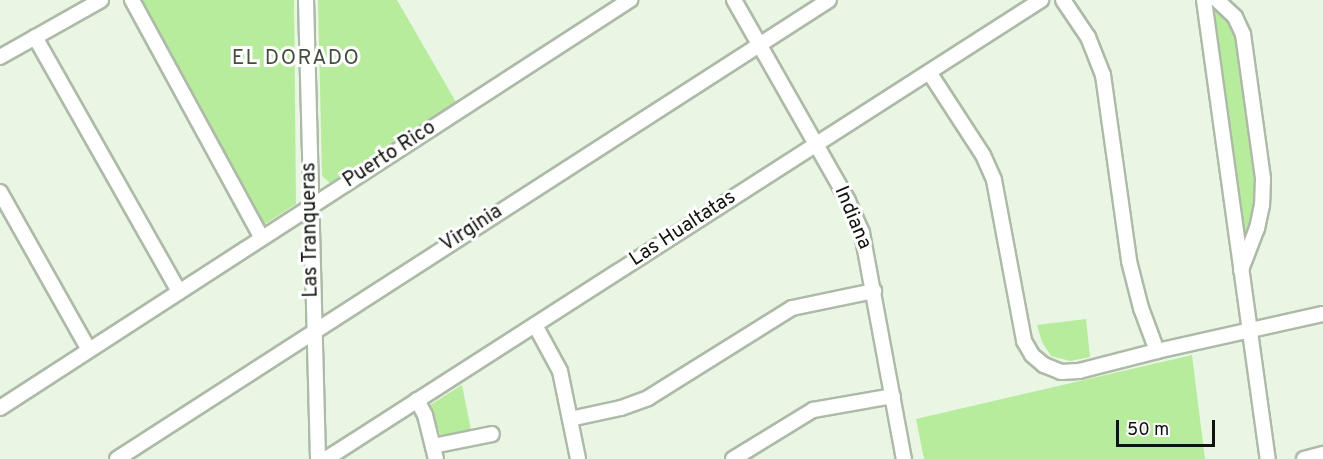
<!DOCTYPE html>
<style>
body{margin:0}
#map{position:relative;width:1323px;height:459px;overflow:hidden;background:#e9f6e3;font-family:Overpass,sans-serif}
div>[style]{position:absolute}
.green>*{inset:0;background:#b8ec9d}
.roads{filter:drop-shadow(2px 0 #aebaa8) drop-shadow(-2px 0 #aebaa8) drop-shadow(0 2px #aebaa8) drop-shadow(0 -2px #aebaa8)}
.minor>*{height:14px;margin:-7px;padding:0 7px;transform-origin:7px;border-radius:7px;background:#fff}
span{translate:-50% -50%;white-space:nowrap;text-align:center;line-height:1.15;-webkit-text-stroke:6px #fff;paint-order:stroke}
.street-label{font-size:20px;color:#0f130d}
.neighbourhood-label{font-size:21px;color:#434e3e;letter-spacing:1.5px}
.scale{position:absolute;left:1116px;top:420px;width:99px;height:27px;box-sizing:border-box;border:3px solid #0f130d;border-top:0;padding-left:8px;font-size:18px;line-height:21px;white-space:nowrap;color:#0f130d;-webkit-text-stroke:4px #fff;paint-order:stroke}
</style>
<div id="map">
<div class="green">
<i style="clip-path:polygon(135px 0,294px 0,296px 204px,262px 226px)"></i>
<i style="clip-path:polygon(318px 0,397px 0,456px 102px,330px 183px,322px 176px)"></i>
<i style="clip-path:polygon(1213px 4px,1230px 21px,1237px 35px,1257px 177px,1251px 222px,1242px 243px)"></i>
<i style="clip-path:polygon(1086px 319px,1090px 357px,1070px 361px,1051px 356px,1042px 342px,1037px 325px)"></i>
<i style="clip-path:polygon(1192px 355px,1205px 459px,924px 459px,916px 419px)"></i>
<i style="clip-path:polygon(462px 385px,471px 430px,441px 437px,430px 405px)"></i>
</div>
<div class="roads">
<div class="minor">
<i style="left:132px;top:0;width:271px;rotate:61.4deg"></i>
<i style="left:306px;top:0;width:459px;rotate:88.5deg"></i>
<i style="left:734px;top:0;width:231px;rotate:60.4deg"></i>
<i style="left:848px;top:201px;width:35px;rotate:66deg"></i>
<i style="left:862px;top:233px;width:230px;rotate:79.5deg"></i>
<i style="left:1063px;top:0;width:45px;rotate:56deg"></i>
<i style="left:1088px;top:37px;width:41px;rotate:68.5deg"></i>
<i style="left:1103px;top:75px;width:188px;rotate:82deg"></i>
<i style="left:1129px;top:261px;width:49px;rotate:75.7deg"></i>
<i style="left:1141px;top:308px;width:46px;rotate:69.6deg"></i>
<i style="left:1204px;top:0;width:463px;rotate:82.1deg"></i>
<i style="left:1217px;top:0;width:25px;rotate:43deg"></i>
<i style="left:1235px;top:17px;width:19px;rotate:65deg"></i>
<i style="left:1243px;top:34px;width:146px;rotate:82.1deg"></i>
<i style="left:1263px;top:179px;width:26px;rotate:92deg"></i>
<i style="left:1262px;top:205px;width:24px;rotate:102deg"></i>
<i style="left:1257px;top:228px;width:45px;rotate:110.9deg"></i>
<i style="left:35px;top:37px;width:293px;rotate:60.5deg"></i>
<i style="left:0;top:57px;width:116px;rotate:-29.4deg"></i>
<i style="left:929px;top:72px;width:99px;rotate:57deg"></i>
<i style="left:983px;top:155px;width:27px;rotate:66deg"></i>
<i style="left:994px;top:180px;width:164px;rotate:79.4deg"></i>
<i style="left:1024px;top:341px;width:16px;rotate:60deg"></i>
<i style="left:1032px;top:355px;width:16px;rotate:40deg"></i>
<i style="left:1044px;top:365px;width:18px;rotate:22deg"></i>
<i style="left:1061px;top:372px;width:18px;rotate:-3deg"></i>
<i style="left:1079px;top:371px;width:81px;rotate:-14.4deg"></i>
<i style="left:1157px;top:351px;width:170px;rotate:-12.6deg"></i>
<i style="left:0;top:192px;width:181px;rotate:60.6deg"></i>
<i style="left:535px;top:325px;width:52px;rotate:61.5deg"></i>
<i style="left:560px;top:371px;width:90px;rotate:78.4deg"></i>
<i style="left:417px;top:400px;width:17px;rotate:62deg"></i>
<i style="left:425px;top:415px;width:45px;rotate:76deg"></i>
<i style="left:0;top:408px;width:751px;rotate:-32.93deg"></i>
<i style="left:570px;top:419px;width:52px;rotate:-12.2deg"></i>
<i style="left:621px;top:408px;width:29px;rotate:-20deg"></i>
<i style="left:648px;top:398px;width:170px;rotate:-32deg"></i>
<i style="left:792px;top:308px;width:84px;rotate:-11.7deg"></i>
<i style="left:433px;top:446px;width:60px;rotate:-11.5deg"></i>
<i style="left:117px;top:459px;width:847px;rotate:-32.81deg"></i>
<i style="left:326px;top:459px;width:850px;rotate:-32.7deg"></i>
<i style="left:733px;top:459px;width:94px;rotate:-31.5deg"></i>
<i style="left:813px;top:410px;width:81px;rotate:-9.9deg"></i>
<i style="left:1304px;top:459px;width:20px;rotate:-15deg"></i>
</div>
</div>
<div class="street-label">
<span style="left:390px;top:155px;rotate:-33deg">Puerto Rico</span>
<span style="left:852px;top:218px;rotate:67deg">Indiana</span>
<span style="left:472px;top:229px;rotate:-33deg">Virginia</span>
<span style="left:683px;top:229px;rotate:-33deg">Las Hualtatas</span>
<span style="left:311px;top:230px;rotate:-91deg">Las Tranqueras</span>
</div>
<div class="neighbourhood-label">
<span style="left:296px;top:59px">EL DORADO</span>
</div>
<div class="scale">50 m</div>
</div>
